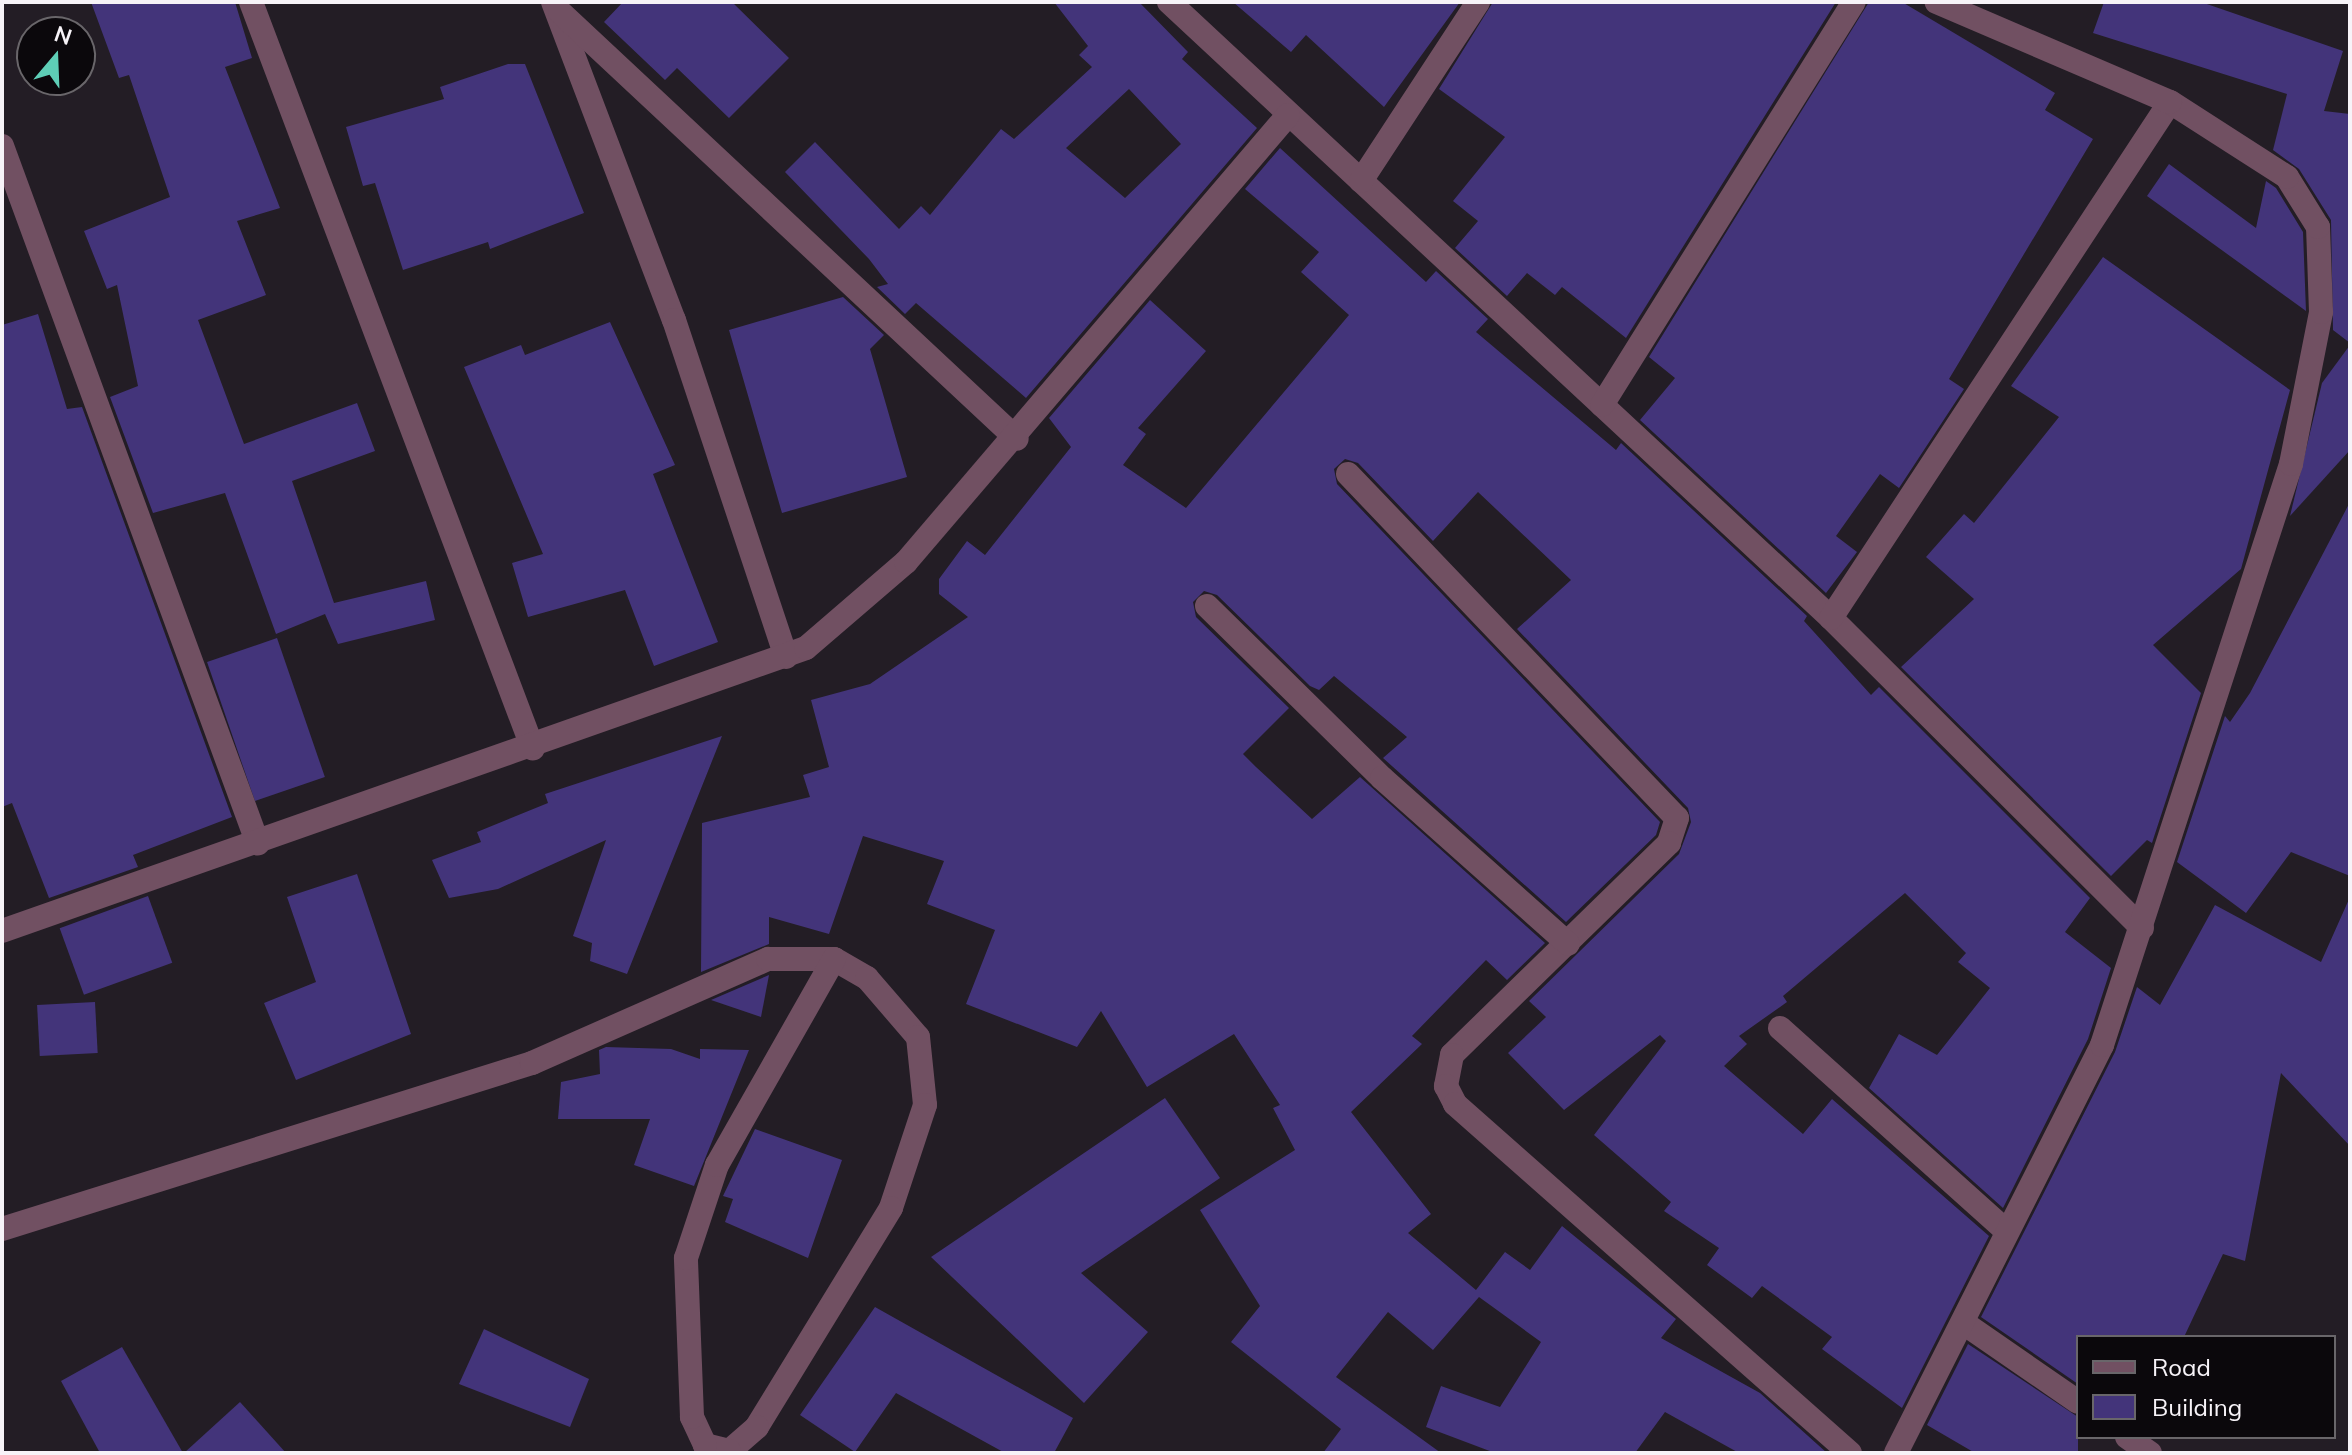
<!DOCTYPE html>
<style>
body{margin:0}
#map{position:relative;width:2352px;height:1455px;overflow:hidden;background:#231d25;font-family:Mulish,sans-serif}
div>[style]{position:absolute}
.building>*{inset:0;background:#43347a;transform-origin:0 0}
.minor>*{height:24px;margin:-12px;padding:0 12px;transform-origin:12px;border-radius:12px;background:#715062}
span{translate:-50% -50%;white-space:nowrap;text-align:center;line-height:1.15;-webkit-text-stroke:6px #0b080c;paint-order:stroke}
.frame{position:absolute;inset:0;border:4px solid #f7f3f8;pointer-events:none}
.legend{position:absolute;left:2076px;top:1335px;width:260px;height:104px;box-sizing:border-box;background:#0b080c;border:2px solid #69666a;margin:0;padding:10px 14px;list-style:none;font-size:24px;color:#f7f3f8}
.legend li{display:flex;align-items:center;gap:16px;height:40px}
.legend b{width:40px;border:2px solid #69666a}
.north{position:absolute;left:16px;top:16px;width:80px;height:80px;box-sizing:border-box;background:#0b080c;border:2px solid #69666a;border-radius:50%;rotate:19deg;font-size:22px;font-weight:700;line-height:32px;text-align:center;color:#f7f3f8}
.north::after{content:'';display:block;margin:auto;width:28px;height:36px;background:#5eceb7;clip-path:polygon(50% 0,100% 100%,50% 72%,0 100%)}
</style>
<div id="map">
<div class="building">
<i style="clip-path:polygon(91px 2px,235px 2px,252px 58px,225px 67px,280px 208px,237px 221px,266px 295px,198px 320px,244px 444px,357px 403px,375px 451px,292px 481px,334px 603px,426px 581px,435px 620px,338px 644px,325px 614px,276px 634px,225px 493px,153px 513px,110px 397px,138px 386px,117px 285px,107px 289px,84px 231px,170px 197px,129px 75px,119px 78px)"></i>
<i style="clip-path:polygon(623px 2px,732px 2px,789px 58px,729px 118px,677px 68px,665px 80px,604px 22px)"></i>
<i style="clip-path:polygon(evenodd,1054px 2px,1139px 2px,1188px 52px,1182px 59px,1257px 128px,1026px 398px,916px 303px,905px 314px,877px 287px,888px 284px,869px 259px,785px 172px,815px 142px,899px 229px,921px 206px,930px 215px,1001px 129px,1014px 139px,1092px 67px,1079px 55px,1088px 46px,1054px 2px,1129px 89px,1181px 144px,1125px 198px,1066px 148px,1129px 89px)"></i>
<i style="clip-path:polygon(1233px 2px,1460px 2px,1384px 107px,1306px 35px,1291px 52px)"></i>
<i style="clip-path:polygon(1493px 2px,1836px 2px,1626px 338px,1562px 287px,1555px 295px,1527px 273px,1507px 296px,1455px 248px,1478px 221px,1453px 201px,1505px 137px,1439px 89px)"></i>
<i style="clip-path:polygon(1869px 2px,1902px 2px,2055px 93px,2045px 110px,2093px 139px,1949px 379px,1964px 389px,1899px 488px,1880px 474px,1836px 536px,1857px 552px,1826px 593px,1640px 420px,1675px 378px,1649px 357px)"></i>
<i style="clip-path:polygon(2104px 2px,2201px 2px,2343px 51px,2324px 111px,2350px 114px,2350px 343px,2333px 330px,2331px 220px,2299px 169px,2273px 150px,2287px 94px,2093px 33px)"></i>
<i style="clip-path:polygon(508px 64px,525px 64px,584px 213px,490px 249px,488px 242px,403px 270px,375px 183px,363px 186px,346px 127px,444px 99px,440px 87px)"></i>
<i style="clip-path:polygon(1280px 148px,1426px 282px,1436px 271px,1488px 319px,1476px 332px,1616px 450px,1621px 443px,1807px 616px,1804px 621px,1871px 695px,1879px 687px,2090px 898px,2065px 932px,2111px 968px,2088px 1039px,2003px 1208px,1869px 1088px,1899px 1034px,1937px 1055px,1990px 988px,1958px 962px,1966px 953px,1905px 893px,1783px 996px,1787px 1002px,1739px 1036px,1747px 1044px,1724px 1066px,1803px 1134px,1832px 1099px,1989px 1236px,1902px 1408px,1822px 1349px,1832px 1337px,1762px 1286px,1752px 1298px,1707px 1265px,1719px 1248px,1664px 1211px,1671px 1202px,1594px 1135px,1666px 1041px,1660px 1035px,1564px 1110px,1508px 1053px,1546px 1017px,1529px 1001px,1679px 854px,1691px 822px,1688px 808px,1517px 629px,1571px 580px,1478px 492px,1433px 541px,1358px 463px,1345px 459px,1334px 469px,1337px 484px,1660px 822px,1656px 835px,1566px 922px,1383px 758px,1407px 737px,1334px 676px,1319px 690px,1310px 686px,1217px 595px,1204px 591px,1193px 602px,1196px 617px,1289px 708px,1243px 754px,1256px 767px,1312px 819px,1360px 777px,1545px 943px,1507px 980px,1486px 960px,1412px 1036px,1422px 1044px,1351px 1112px,1431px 1214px,1408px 1233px,1476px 1290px,1505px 1252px,1530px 1270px,1562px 1226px,1676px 1319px,1661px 1338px,1760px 1393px,1827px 1453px,1739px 1453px,1665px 1412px,1635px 1453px,1495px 1453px,1426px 1427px,1441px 1386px,1500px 1407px,1541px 1342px,1479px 1297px,1433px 1350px,1388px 1312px,1336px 1377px,1441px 1453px,1323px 1453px,1341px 1429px,1231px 1342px,1260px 1306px,1200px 1210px,1295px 1150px,1273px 1108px,1280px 1105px,1234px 1034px,1147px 1087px,1101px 1011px,1077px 1047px,966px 1004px,995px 930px,927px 904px,944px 861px,863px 836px,829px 934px,769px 917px,769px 944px,701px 972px,702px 823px,810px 797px,803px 775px,829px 767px,811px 700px,870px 684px,968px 617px,939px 594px,939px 579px,967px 541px,985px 555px,1071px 447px,1049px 418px,1150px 300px,1206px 351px,1138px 428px,1146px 434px,1123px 465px,1186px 508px,1349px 315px,1301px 272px,1319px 252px,1245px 189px)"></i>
<i style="clip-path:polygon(2169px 164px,2256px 228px,2266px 181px,2276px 188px,2303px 232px,2306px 311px,2147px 196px)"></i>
<i style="clip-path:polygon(2103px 257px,2290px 390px,2241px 569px,2153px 645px,2201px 693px,2152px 843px,2147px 840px,2111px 876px,1901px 667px,1974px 599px,1926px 557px,1964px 514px,1974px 523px,2059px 417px,2011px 386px)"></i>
<i style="clip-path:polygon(843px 297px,884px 335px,870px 349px,907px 477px,782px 513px,729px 330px)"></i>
<i style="clip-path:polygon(38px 314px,67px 409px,82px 407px,232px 817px,133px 855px,138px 867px,49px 898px,12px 803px,2px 807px,2px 325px)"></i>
<i style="clip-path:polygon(610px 322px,675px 465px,653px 474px,718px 642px,654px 666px,625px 590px,528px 617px,512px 563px,543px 554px,464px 367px,521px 345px,525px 355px)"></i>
<i style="clip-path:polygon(2350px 345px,2350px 450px,2290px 516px,2322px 383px)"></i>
<i style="clip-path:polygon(2350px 502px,2350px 876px,2291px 852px,2246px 913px,2177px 862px,2225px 716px,2230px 722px,2250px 693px)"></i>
<i style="left:277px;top:638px;width:147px;height:74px;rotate:71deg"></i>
<i style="clip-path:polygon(722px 736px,627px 974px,590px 961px,592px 943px,573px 936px,606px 840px,498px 889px,449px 898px,432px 860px,481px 842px,477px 832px,548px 803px,545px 794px)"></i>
<i style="clip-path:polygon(357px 874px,411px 1034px,296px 1080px,264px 1003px,316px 982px,287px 897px)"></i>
<i style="left:148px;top:896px;width:71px;height:94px;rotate:70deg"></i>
<i style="clip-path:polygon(2350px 897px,2350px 1146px,2281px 1073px,2245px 1261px,2223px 1254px,2184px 1337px,2078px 1337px,2078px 1384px,1981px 1317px,2115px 1052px,2137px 987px,2160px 1005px,2215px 905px,2321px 962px)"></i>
<i style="clip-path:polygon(769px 975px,761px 1017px,711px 1000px)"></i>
<i style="left:95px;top:1002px;width:51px;height:58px;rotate:87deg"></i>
<i style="clip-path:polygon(606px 1047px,671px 1049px,700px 1059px,700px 1049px,749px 1050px,694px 1186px,634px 1165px,650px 1119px,558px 1119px,561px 1082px,600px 1074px,599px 1050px)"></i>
<i style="clip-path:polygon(1165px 1098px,1220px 1178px,1081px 1273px,1148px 1332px,1084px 1403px,931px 1257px)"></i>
<i style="clip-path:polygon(755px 1129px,842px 1160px,808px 1258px,725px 1222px,733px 1199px,723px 1196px)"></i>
<i style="clip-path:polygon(875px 1307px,1073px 1418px,1054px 1453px,1005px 1453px,896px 1393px,855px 1452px,800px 1415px)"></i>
<i style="clip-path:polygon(484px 1329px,589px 1379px,570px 1427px,459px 1384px)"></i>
<i style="clip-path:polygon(1968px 1344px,2078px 1417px,2078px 1453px,1975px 1453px,1927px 1425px)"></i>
<i style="clip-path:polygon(122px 1347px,183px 1453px,100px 1453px,61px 1381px)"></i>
<i style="clip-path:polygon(240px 1402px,286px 1453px,184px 1453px)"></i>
</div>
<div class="minor">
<i style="left:251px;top:2px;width:798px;rotate:69.32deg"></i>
<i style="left:553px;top:2px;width:340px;rotate:69.2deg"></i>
<i style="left:674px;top:320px;width:355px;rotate:71.6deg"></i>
<i style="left:1169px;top:2px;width:904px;rotate:42.94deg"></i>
<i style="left:1831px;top:618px;width:439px;rotate:44.9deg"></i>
<i style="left:560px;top:12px;width:625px;rotate:43.06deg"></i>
<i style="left:2px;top:146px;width:743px;rotate:69.86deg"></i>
<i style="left:1361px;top:181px;width:214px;rotate:-56.8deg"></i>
<i style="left:1602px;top:405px;width:475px;rotate:-58deg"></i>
<i style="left:1348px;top:474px;width:476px;rotate:46.3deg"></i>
<i style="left:1677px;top:818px;width:26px;rotate:108deg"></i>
<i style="left:1669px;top:843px;width:303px;rotate:135.7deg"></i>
<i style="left:1452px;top:1055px;width:32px;rotate:101deg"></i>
<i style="left:1446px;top:1086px;width:20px;rotate:63deg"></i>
<i style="left:1455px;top:1104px;width:527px;rotate:41.46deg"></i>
<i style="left:1207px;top:606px;width:245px;rotate:44.5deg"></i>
<i style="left:1382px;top:778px;width:249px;rotate:41.7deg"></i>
<i style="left:1831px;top:618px;width:617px;rotate:-56.7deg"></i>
<i style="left:2px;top:931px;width:852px;rotate:-19.39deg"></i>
<i style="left:806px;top:648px;width:132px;rotate:-40.7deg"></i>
<i style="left:906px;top:562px;width:588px;rotate:-49.48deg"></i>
<i style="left:1780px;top:1028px;width:305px;rotate:41.9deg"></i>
<i style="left:2px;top:1229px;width:555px;rotate:-17.39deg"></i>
<i style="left:532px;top:1063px;width:258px;rotate:-23.8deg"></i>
<i style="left:768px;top:959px;width:66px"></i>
<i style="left:834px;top:959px;width:38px;rotate:30deg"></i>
<i style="left:867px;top:978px;width:78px;rotate:49.2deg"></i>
<i style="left:918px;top:1037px;width:68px;rotate:84.1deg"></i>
<i style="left:925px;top:1105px;width:108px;rotate:108.3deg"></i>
<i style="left:891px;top:1208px;width:257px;rotate:121.5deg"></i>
<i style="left:757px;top:1427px;width:37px;rotate:139deg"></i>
<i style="left:729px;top:1451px;width:25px;rotate:-166deg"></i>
<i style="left:705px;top:1445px;width:31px;rotate:-115deg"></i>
<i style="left:692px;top:1417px;width:159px;rotate:-92.2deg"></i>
<i style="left:686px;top:1258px;width:98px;rotate:-71.6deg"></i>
<i style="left:717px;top:1165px;width:237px;rotate:-60.4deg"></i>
<i style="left:1965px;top:1324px;width:137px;rotate:34.6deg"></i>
<i style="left:2127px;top:1437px;width:28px;rotate:35deg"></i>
<i style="left:1896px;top:1453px;width:457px;rotate:-63.2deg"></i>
<i style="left:2102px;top:1045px;width:611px;rotate:-71.98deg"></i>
<i style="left:2291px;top:464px;width:155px;rotate:-78.8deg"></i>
<i style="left:2321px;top:312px;width:85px;rotate:-92deg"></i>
<i style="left:2318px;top:227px;width:59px;rotate:-121.8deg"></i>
<i style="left:2287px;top:177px;width:139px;rotate:-147.3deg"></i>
<i style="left:2170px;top:102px;width:254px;rotate:-156.8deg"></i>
</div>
<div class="frame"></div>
<ul class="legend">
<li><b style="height:10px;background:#715062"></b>Road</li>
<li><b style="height:22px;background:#43347a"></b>Building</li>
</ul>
<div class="north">N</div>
</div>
